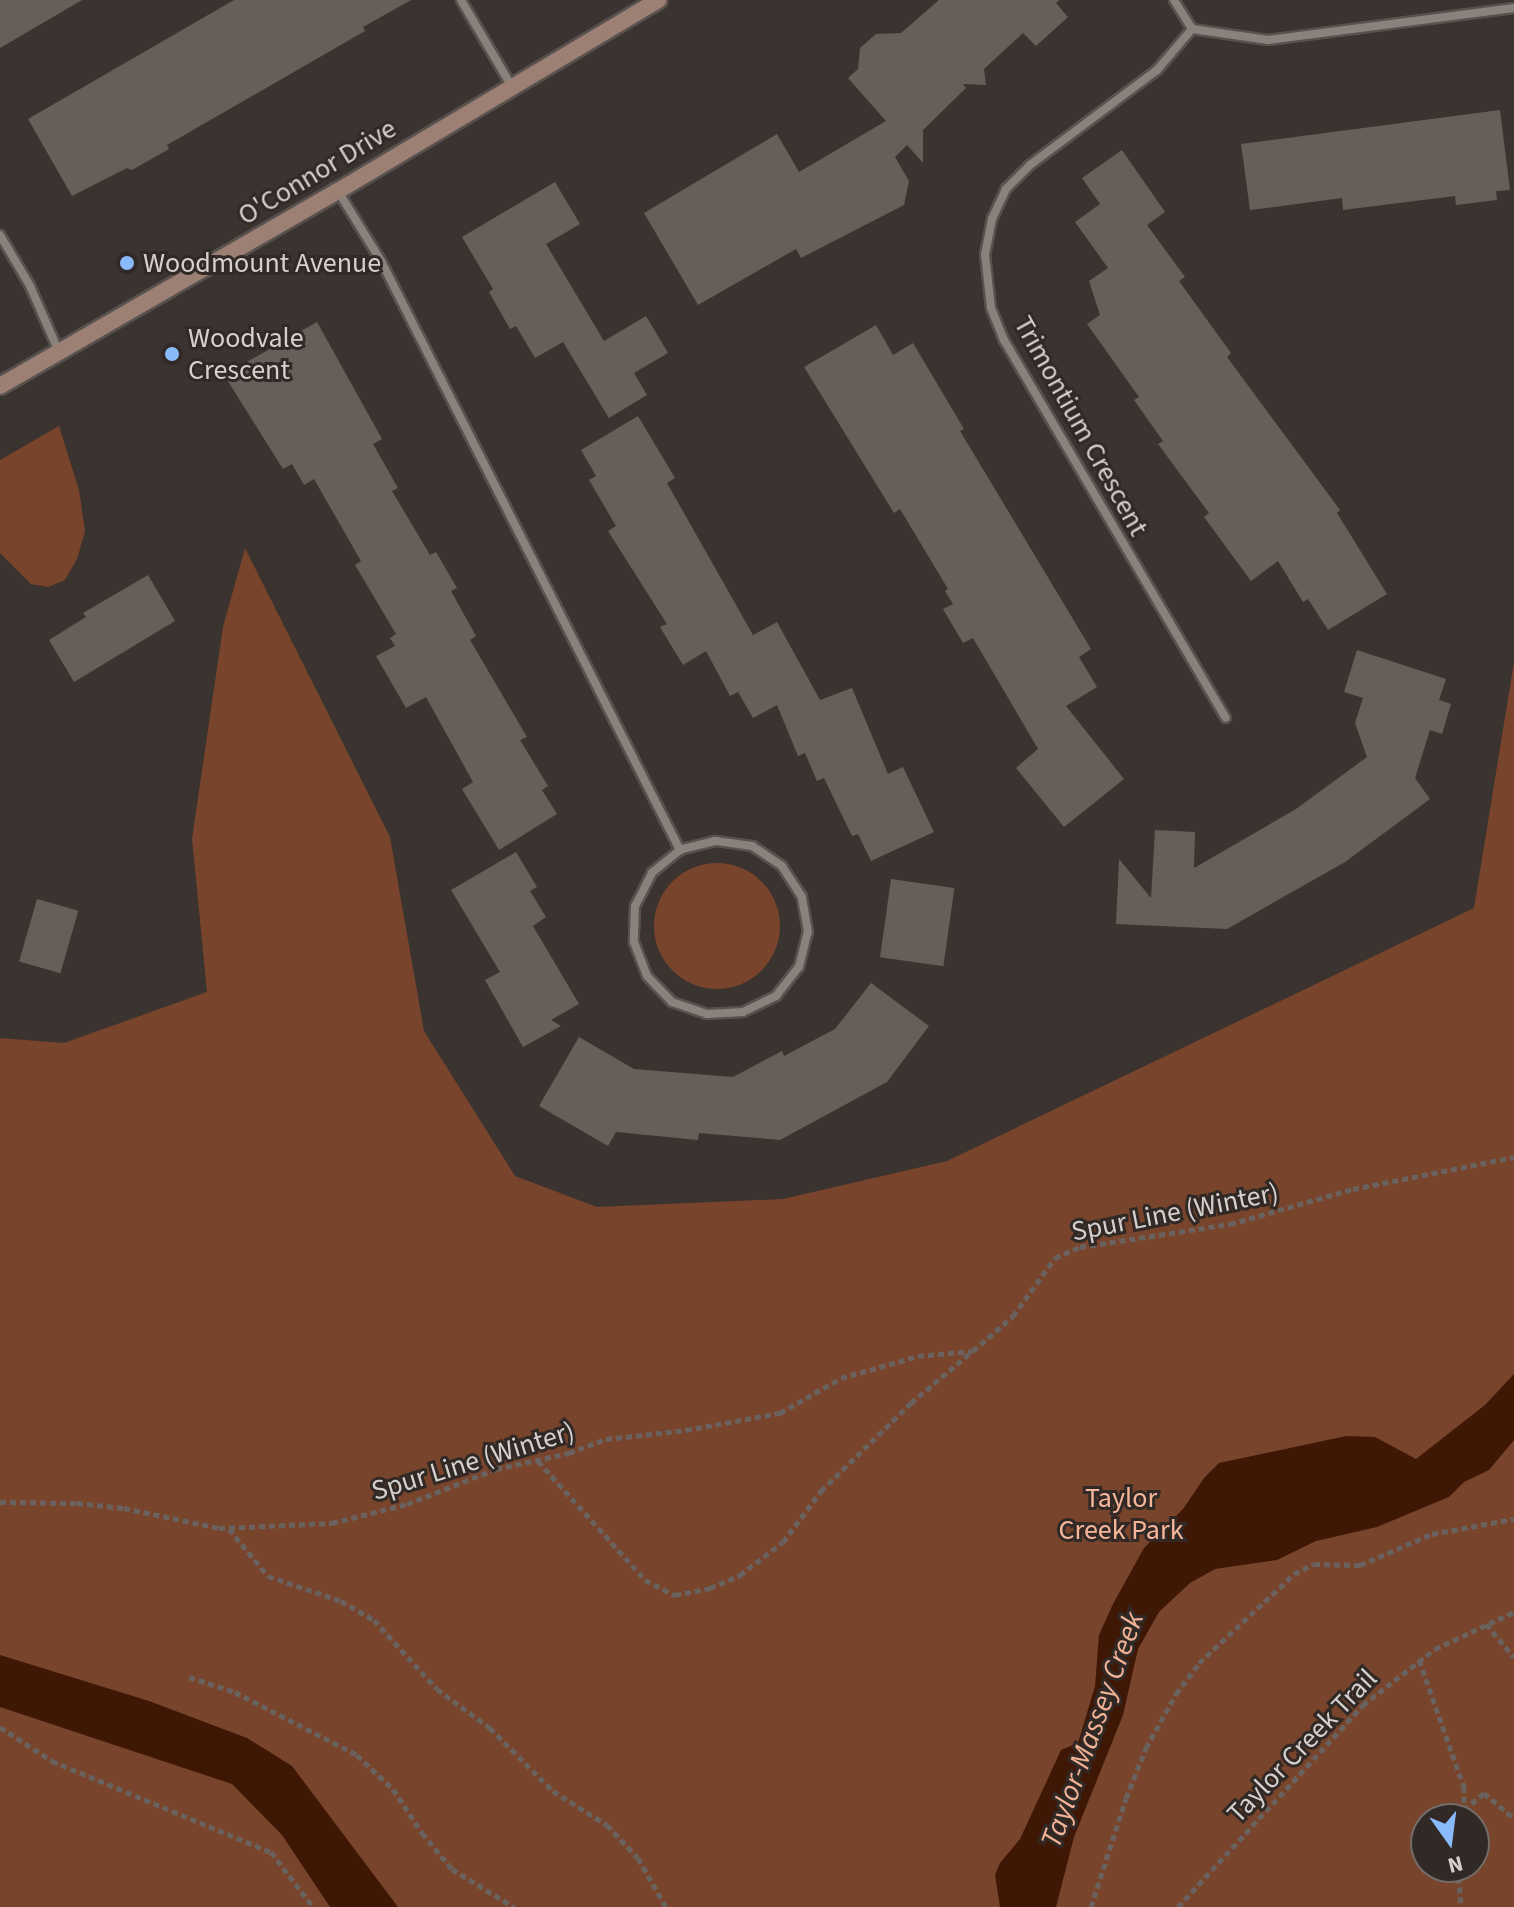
<!DOCTYPE html>
<style>
body{margin:0}
#map{position:relative;width:1514px;height:1907px;overflow:hidden;background:#3b332f;font-family:"Source Sans 3",sans-serif}
div>[style]{position:absolute}
.green>*{inset:0;background:#78442b}
.round{border-radius:50%}
.water>*{inset:0;background:#3f1805}
.building>*{inset:0;background:#675e5a;transform-origin:0 0}
.path>*{height:5px;margin-top:-2.5px;transform-origin:0;background:repeating-linear-gradient(90deg,#69625f 0 6px,transparent 0 10px)}
.roads{filter:drop-shadow(2px 0 #58514f) drop-shadow(-2px 0 #58514f) drop-shadow(0 2px #58514f) drop-shadow(0 -2px #58514f)}
.minor>*{height:8px;margin:-4px;padding:0 4px;transform-origin:4px;border-radius:4px;background:#8a817d}
.secondary>*{height:16px;margin:-8px;padding:0 8px;transform-origin:8px;border-radius:8px;background:#9b8073}
.dots>*{width:22px;height:22px;translate:-50% -50%;box-sizing:border-box;border:4px solid #312926;border-radius:50%}
span{translate:-50% -50%;white-space:nowrap;text-align:center;line-height:1.15;-webkit-text-stroke:6px #312926;paint-order:stroke}
.street-label{font-size:28px;color:#d5d0ce}
.poi-label{font-size:28px;color:#d5d0ce}
.left{translate:0 -50%;text-align:left}
.park-label{font-size:28px;color:#f7b699}
.water-label{font-size:30px;color:#f2b295;font-style:italic}
.north{position:absolute;left:1410px;top:1803px;width:80px;height:80px;box-sizing:border-box;background:#312926;border:2px solid #736c69;border-radius:50%;rotate:166deg;font-size:22px;font-weight:700;line-height:32px;text-align:center;color:#d5d0ce}
.north::after{content:'';display:block;margin:auto;width:28px;height:36px;background:#88bafc;clip-path:polygon(50% 0,100% 100%,50% 72%,0 100%)}
</style>
<div id="map">
<div class="green">
<i style="clip-path:polygon(59px 426px,79px 490px,85px 531px,77px 559px,65px 580px,48px 587px,31px 584px,0 553px,0 460px)"></i>
<i style="clip-path:polygon(evenodd,245px 548px,390px 837px,424px 1031px,515px 1176px,597px 1207px,783px 1199px,947px 1161px,1474px 908px,1514px 662px,1514px 1907px,0 1907px,0 1038px,64px 1043px,207px 992px,192px 839px,223px 627px,245px 548px,1426px 1819px,1474px 1819px,1474px 1867px,1426px 1867px,1426px 1819px)"></i>
<i class="round" style="left:654px;top:863px;width:126px;height:126px"></i>
</div>
<div class="water">
<i style="clip-path:polygon(1514px 1374px,1514px 1440px,1489px 1470px,1464px 1482px,1449px 1497px,1377px 1527px,1316px 1541px,1277px 1560px,1215px 1569px,1190px 1583px,1159px 1612px,1138px 1649px,1123px 1715px,1074px 1837px,1056px 1907px,1000px 1907px,995px 1875px,1000px 1863px,1020px 1839px,1061px 1750px,1078px 1743px,1095px 1686px,1099px 1635px,1113px 1604px,1144px 1548px,1183px 1509px,1204px 1478px,1219px 1463px,1346px 1436px,1375px 1437px,1416px 1459px,1485px 1405px)"></i>
<i style="clip-path:polygon(0 1655px,149px 1701px,247px 1738px,292px 1766px,398px 1907px,330px 1907px,282px 1835px,232px 1784px,0 1707px)"></i>
</div>
<div class="building">
<i style="clip-path:polygon(0 0,82px 0,0 48px)"></i>
<i style="clip-path:polygon(234px 0,411px 0,363px 27px,365px 31px,167px 145px,169px 149px,132px 170px,127px 168px,72px 196px,28px 119px)"></i>
<i style="clip-path:polygon(939px 0,1059px 0,1056px 3px,1068px 17px,1036px 46px,1023px 33px,984px 69px,986px 85px,963px 84px,966px 88px,923px 130px,923px 163px,907px 145px,895px 157px,909px 181px,904px 205px,801px 258px,796px 249px,698px 305px,644px 213px,777px 134px,799px 172px,886px 121px,848px 78px,858px 69px,860px 48px,876px 34px,901px 33px)"></i>
<i style="clip-path:polygon(1500px 110px,1510px 190px,1496px 191px,1497px 200px,1456px 205px,1455px 196px,1343px 210px,1342px 198px,1250px 210px,1241px 144px)"></i>
<i style="clip-path:polygon(1122px 150px,1165px 212px,1147px 225px,1185px 277px,1179px 281px,1231px 353px,1227px 357px,1340px 510px,1337px 513px,1387px 594px,1328px 630px,1308px 599px,1303px 602px,1278px 561px,1251px 581px,1204px 517px,1209px 513px,1158px 444px,1163px 441px,1134px 400px,1139px 397px,1087px 324px,1100px 315px,1089px 281px,1108px 268px,1075px 222px,1100px 204px,1082px 178px)"></i>
<i style="clip-path:polygon(555px 182px,580px 224px,546px 244px,604px 341px,646px 316px,668px 353px,634px 373px,647px 395px,609px 418px,563px 342px,535px 358px,516px 326px,510px 329px,489px 292px,493px 289px,462px 237px)"></i>
<i style="clip-path:polygon(317px 322px,382px 439px,373px 444px,398px 488px,392px 491px,430px 555px,436px 552px,457px 588px,451px 591px,476px 636px,470px 640px,527px 737px,520px 740px,548px 786px,542px 790px,557px 814px,499px 850px,462px 789px,473px 782px,426px 697px,406px 708px,376px 656px,395px 646px,390px 638px,396px 634px,355px 565px,361px 561px,314px 479px,304px 485px,292px 464px,283px 469px,224px 375px)"></i>
<i style="clip-path:polygon(876px 325px,893px 355px,913px 343px,964px 429px,960px 431px,1091px 649px,1079px 657px,1097px 687px,1066px 706px,1124px 779px,1064px 827px,1016px 768px,1038px 749px,973px 638px,963px 643px,943px 609px,953px 604px,945px 591px,948px 589px,900px 509px,894px 513px,804px 367px)"></i>
<i style="clip-path:polygon(638px 416px,675px 478px,667px 483px,753px 635px,777px 622px,820px 700px,852px 688px,888px 774px,903px 767px,934px 832px,871px 861px,858px 834px,852px 836px,824px 778px,817px 781px,805px 753px,798px 756px,777px 705px,753px 718px,738px 692px,730px 696px,706px 651px,683px 665px,660px 627px,667px 624px,608px 531px,616px 526px,589px 480px,596px 476px,581px 450px)"></i>
<i style="clip-path:polygon(148px 575px,175px 621px,74px 682px,49px 640px,86px 617px,83px 613px)"></i>
<i style="clip-path:polygon(1357px 650px,1446px 679px,1439px 700px,1451px 704px,1442px 734px,1430px 730px,1415px 778px,1430px 799px,1345px 862px,1227px 929px,1116px 924px,1119px 859px,1151px 898px,1155px 830px,1195px 832px,1194px 868px,1296px 809px,1367px 757px,1355px 723px,1363px 698px,1344px 692px)"></i>
<i style="clip-path:polygon(516px 852px,537px 887px,530px 891px,546px 917px,533px 926px,579px 1004px,551px 1020px,561px 1026px,523px 1047px,485px 980px,500px 972px,451px 890px)"></i>
<i style="left:891px;top:879px;width:64px;height:79px;rotate:8deg"></i>
<i style="left:37px;top:899px;width:43px;height:65px;rotate:16deg"></i>
<i style="clip-path:polygon(871px 983px,929px 1026px,887px 1082px,780px 1140px,699px 1133px,698px 1140px,616px 1132px,608px 1146px,539px 1106px,579px 1037px,634px 1069px,733px 1077px,782px 1051px,784px 1056px,835px 1029px)"></i>
</div>
<div class="path">
<i style="left:538px;top:1461px;width:160px;rotate:48deg"></i>
<i style="left:645px;top:1580px;width:34px;rotate:27deg"></i>
<i style="left:675px;top:1595px;width:36px;rotate:-11deg"></i>
<i style="left:710px;top:1588px;width:33px;rotate:-23deg"></i>
<i style="left:740px;top:1575px;width:54px;rotate:-37.5deg"></i>
<i style="left:783px;top:1542px;width:64px;rotate:-53.3deg"></i>
<i style="left:821px;top:1491px;width:126px;rotate:-44.4deg"></i>
<i style="left:911px;top:1403px;width:76px;rotate:-40.2deg"></i>
<i style="left:0;top:1502px;width:77px;rotate:0.7deg"></i>
<i style="left:77px;top:1503px;width:47px;rotate:6.1deg"></i>
<i style="left:124px;top:1508px;width:97px;rotate:11.9deg"></i>
<i style="left:219px;top:1528px;width:113px;rotate:-2.5deg"></i>
<i style="left:332px;top:1523px;width:77px;rotate:-14.2deg"></i>
<i style="left:407px;top:1504px;width:96px;rotate:-21.5deg"></i>
<i style="left:496px;top:1469px;width:75px;rotate:-12.4deg"></i>
<i style="left:569px;top:1453px;width:40px;rotate:-21deg"></i>
<i style="left:606px;top:1439px;width:81px;rotate:-6.4deg"></i>
<i style="left:686px;top:1430px;width:96px;rotate:-10.3deg"></i>
<i style="left:780px;top:1413px;width:70px;rotate:-29.8deg"></i>
<i style="left:841px;top:1378px;width:80px;rotate:-15.9deg"></i>
<i style="left:918px;top:1356px;width:55px;rotate:-5.2deg"></i>
<i style="left:973px;top:1351px;width:53px;rotate:-41.2deg"></i>
<i style="left:1013px;top:1316px;width:72px;rotate:-54.1deg"></i>
<i style="left:1055px;top:1258px;width:27px;rotate:-24deg"></i>
<i style="left:1080px;top:1247px;width:152px;rotate:-8.7deg"></i>
<i style="left:1230px;top:1224px;width:128px;rotate:-15.9deg"></i>
<i style="left:1353px;top:1189px;width:164px;rotate:-11.2deg"></i>
<i style="left:229px;top:1529px;width:61px;rotate:50.3deg"></i>
<i style="left:268px;top:1576px;width:77px;rotate:18.9deg"></i>
<i style="left:341px;top:1601px;width:38px;rotate:30deg"></i>
<i style="left:374px;top:1620px;width:93px;rotate:47.6deg"></i>
<i style="left:437px;top:1689px;width:66px;rotate:36.3deg"></i>
<i style="left:490px;top:1728px;width:89px;rotate:45deg"></i>
<i style="left:553px;top:1791px;width:64px;rotate:32.2deg"></i>
<i style="left:607px;top:1825px;width:45px;rotate:46.8deg"></i>
<i style="left:638px;top:1858px;width:56px;rotate:60.3deg"></i>
<i style="left:1486px;top:1624px;width:43px;rotate:49.7deg"></i>
<i style="left:1419px;top:1660px;width:135px;rotate:70.5deg"></i>
<i style="left:1464px;top:1787px;width:23px;rotate:90deg"></i>
<i style="left:1464px;top:1810px;width:13px;rotate:135deg"></i>
<i style="left:189px;top:1677px;width:48px;rotate:18.1deg"></i>
<i style="left:235px;top:1692px;width:137px;rotate:27.3deg"></i>
<i style="left:357px;top:1755px;width:50px;rotate:43.4deg"></i>
<i style="left:393px;top:1789px;width:53px;rotate:56.6deg"></i>
<i style="left:422px;top:1833px;width:47px;rotate:50.2deg"></i>
<i style="left:452px;top:1869px;width:73px;rotate:31.5deg"></i>
<i style="left:0;top:1727px;width:62px;rotate:33.2deg"></i>
<i style="left:52px;top:1761px;width:237px;rotate:22.6deg"></i>
<i style="left:271px;top:1852px;width:69px;rotate:52.6deg"></i>
<i style="left:1464px;top:1810px;width:26px;rotate:-40deg"></i>
<i style="left:1484px;top:1793px;width:39px;rotate:40deg"></i>
<i style="left:1458px;top:1867px;width:40px;rotate:85.7deg"></i>
<i style="left:1091px;top:1907px;width:114px;rotate:-72.2deg"></i>
<i style="left:1126px;top:1798px;width:54px;rotate:-68.2deg"></i>
<i style="left:1146px;top:1748px;width:62px;rotate:-60.9deg"></i>
<i style="left:1176px;top:1694px;width:39px;rotate:-53deg"></i>
<i style="left:1199px;top:1663px;width:130px;rotate:-43.1deg"></i>
<i style="left:1294px;top:1574px;width:22px;rotate:-27deg"></i>
<i style="left:1314px;top:1564px;width:46px;rotate:1.2deg"></i>
<i style="left:1360px;top:1565px;width:78px;rotate:-23.3deg"></i>
<i style="left:1432px;top:1534px;width:83px;rotate:-10.4deg"></i>
<i style="left:1178px;top:1907px;width:274px;rotate:-47.5deg"></i>
<i style="left:1363px;top:1705px;width:91px;rotate:-37.9deg"></i>
<i style="left:1435px;top:1649px;width:87px;rotate:-25.1deg"></i>
</div>
<div class="roads">
<div class="minor">
<i style="left:461px;top:0;width:101px;rotate:59.6deg"></i>
<i style="left:1174px;top:0;width:34px;rotate:58deg"></i>
<i style="left:1192px;top:29px;width:77px;rotate:8.2deg"></i>
<i style="left:1268px;top:40px;width:248px;rotate:-7.4deg"></i>
<i style="left:1192px;top:29px;width:54px;rotate:130.5deg"></i>
<i style="left:1157px;top:70px;width:159px;rotate:143.2deg"></i>
<i style="left:1030px;top:165px;width:34px;rotate:135deg"></i>
<i style="left:1006px;top:189px;width:33px;rotate:115deg"></i>
<i style="left:992px;top:219px;width:36px;rotate:101deg"></i>
<i style="left:985px;top:254px;width:54px;rotate:83.7deg"></i>
<i style="left:991px;top:308px;width:35px;rotate:68deg"></i>
<i style="left:1004px;top:340px;width:438px;rotate:59.6deg"></i>
<i style="left:338px;top:191px;width:82px;rotate:58.4deg"></i>
<i style="left:381px;top:261px;width:661px;rotate:63.09deg"></i>
<i style="left:680px;top:850px;width:36px;rotate:141deg"></i>
<i style="left:652px;top:873px;width:37px;rotate:117deg"></i>
<i style="left:635px;top:906px;width:36px;rotate:92deg"></i>
<i style="left:634px;top:942px;width:36px;rotate:69deg"></i>
<i style="left:647px;top:976px;width:36px;rotate:46deg"></i>
<i style="left:672px;top:1002px;width:37px;rotate:19deg"></i>
<i style="left:707px;top:1014px;width:36px;rotate:-3deg"></i>
<i style="left:743px;top:1012px;width:37px;rotate:-26deg"></i>
<i style="left:776px;top:996px;width:37px;rotate:-52deg"></i>
<i style="left:799px;top:967px;width:36px;rotate:-76deg"></i>
<i style="left:808px;top:932px;width:36px;rotate:-100deg"></i>
<i style="left:802px;top:897px;width:37px;rotate:-123deg"></i>
<i style="left:782px;top:866px;width:36px;rotate:-146deg"></i>
<i style="left:752px;top:846px;width:37px;rotate:-172deg"></i>
<i style="left:715px;top:841px;width:36px;rotate:166deg"></i>
<i style="left:0;top:235px;width:59px;rotate:59.5deg"></i>
<i style="left:30px;top:286px;width:72px;rotate:66.3deg"></i>
</div>
<div class="secondary">
<i style="left:0;top:386px;width:390px;rotate:-30deg"></i>
<i style="left:338px;top:191px;width:373px;rotate:-30.8deg"></i>
</div>
</div>
<div class="dots">
<i style="left:127px;top:263px;background:#88bafc"></i>
<i style="left:172px;top:354px;background:#88bafc"></i>
</div>
<div class="street-label">
<span style="left:317px;top:172px;rotate:-31deg">O'Connor Drive</span>
<span style="left:1081px;top:426px;rotate:61deg">Trimontium Crescent</span>
<span style="left:1175px;top:1212px;rotate:-11deg">Spur Line (Winter)</span>
<span style="left:473px;top:1461px;rotate:-17deg">Spur Line (Winter)</span>
<span style="left:1302px;top:1746px;rotate:-46deg">Taylor Creek Trail</span>
</div>
<div class="poi-label">
<span class="left" style="left:143px;top:263px">Woodmount Avenue</span>
<span class="left" style="left:188px;top:354px">Woodvale<br>Crescent</span>
</div>
<div class="park-label">
<span style="left:1121px;top:1514px">Taylor<br>Creek Park</span>
</div>
<div class="water-label">
<span style="left:1093px;top:1730px;rotate:-70deg">Taylor-Massey Creek</span>
</div>
<div class="north">N</div>
</div>
